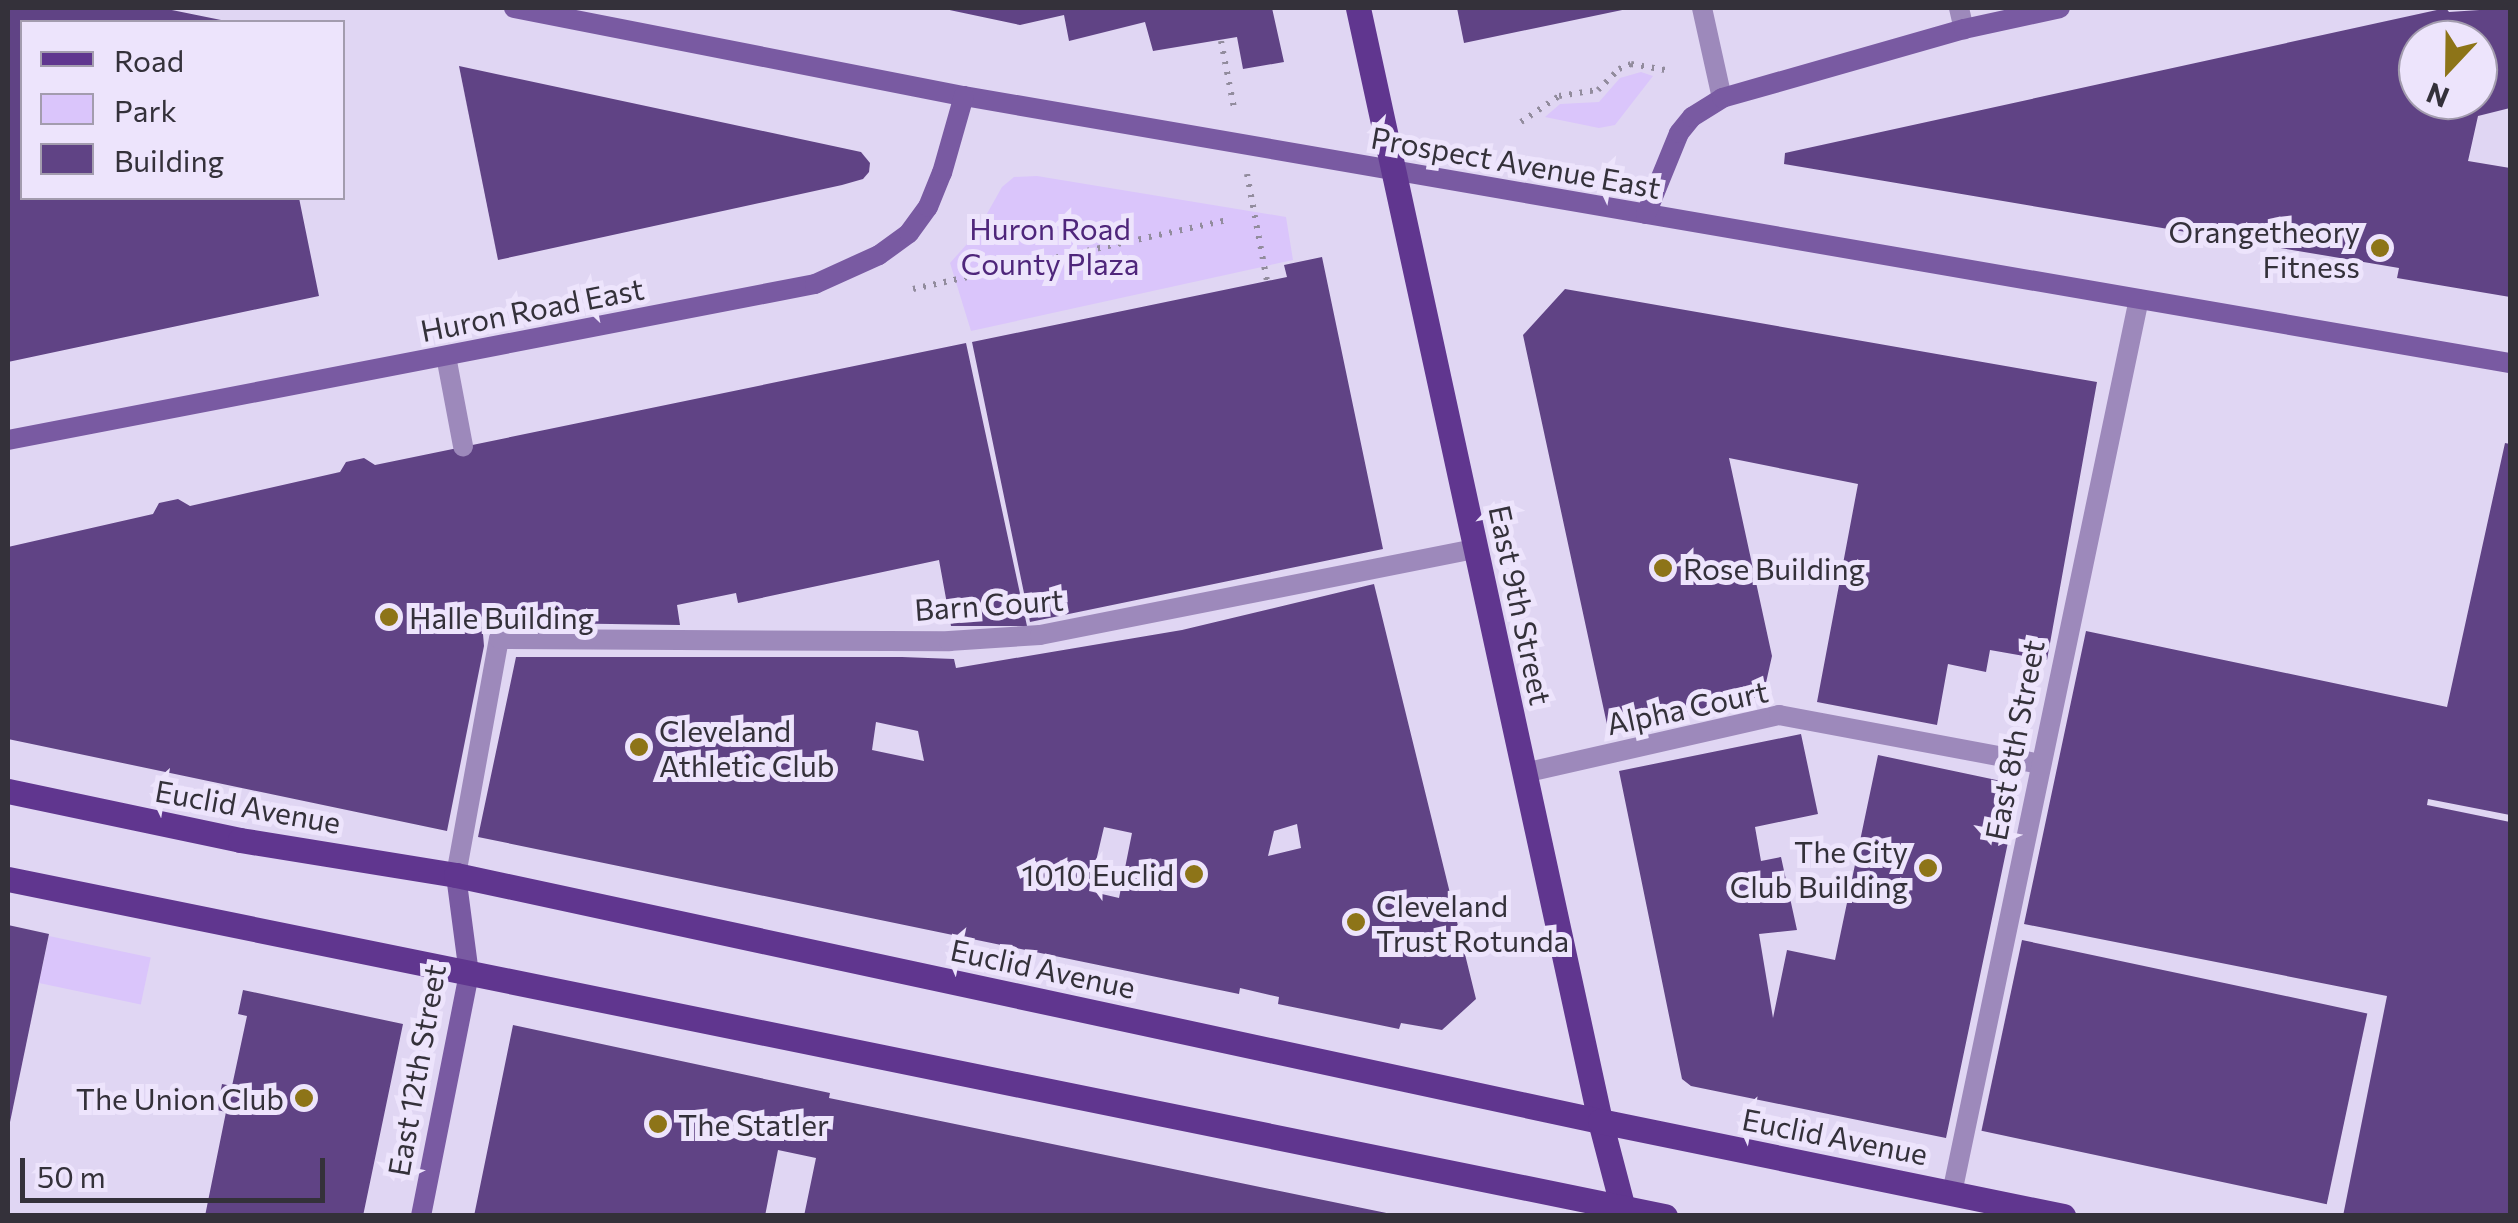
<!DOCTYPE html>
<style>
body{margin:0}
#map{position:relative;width:2518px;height:1223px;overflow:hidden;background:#ede4fc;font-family:Commissioner,sans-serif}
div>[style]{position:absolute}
.built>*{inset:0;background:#e0d6f3}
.green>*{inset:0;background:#dac5fb;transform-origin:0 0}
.building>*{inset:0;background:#604385;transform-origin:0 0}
.path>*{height:6px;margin-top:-3px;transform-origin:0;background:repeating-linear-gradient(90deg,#928c9d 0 2.5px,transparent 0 10.5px)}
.lane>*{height:20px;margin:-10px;padding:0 10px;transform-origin:10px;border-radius:10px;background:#9d89bb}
.secondary>*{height:20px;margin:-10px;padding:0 10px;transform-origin:10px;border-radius:10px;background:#795aa2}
.primary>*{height:25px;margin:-12.5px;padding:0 12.5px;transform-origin:12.5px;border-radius:12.5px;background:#60368f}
.dots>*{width:28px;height:28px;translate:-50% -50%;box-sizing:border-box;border:5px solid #ede4fc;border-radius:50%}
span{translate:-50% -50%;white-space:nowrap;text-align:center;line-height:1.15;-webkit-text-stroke:10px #ede4fc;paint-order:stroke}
.street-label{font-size:30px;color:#34313a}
.park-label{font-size:30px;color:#4f267b}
.poi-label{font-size:30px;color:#34313a}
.right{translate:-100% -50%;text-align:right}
.left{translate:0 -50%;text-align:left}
.frame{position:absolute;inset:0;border:10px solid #34313a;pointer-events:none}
.legend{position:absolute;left:20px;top:20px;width:325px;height:180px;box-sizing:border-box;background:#ede4fc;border:2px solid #a39cae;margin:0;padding:12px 18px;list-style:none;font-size:30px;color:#34313a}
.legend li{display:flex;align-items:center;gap:20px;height:50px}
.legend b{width:50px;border:2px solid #a39cae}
.north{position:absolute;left:2398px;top:20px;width:100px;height:100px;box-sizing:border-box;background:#ede4fc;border:2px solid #a39cae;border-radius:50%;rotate:202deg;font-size:28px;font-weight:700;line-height:40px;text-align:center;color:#34313a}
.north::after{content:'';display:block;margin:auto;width:35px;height:45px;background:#8d7418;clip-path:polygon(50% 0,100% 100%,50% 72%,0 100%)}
.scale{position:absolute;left:20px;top:1158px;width:305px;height:45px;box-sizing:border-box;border:5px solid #34313a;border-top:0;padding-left:12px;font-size:30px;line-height:35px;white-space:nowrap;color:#34313a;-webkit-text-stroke:8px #ede4fc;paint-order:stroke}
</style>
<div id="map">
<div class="built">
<i style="clip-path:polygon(evenodd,8px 8px,2510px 8px,2510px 1215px,8px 1215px,8px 8px,22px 22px,342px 22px,342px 198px,22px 198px,22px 22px,8px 8px,2418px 40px,2478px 40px,2478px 100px,2418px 100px,2418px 40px)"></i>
</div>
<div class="green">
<i style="clip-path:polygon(1641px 72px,1653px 76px,1615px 125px,1599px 128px,1545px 117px,1560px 104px,1599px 102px,1620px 78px)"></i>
<i style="clip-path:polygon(1037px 176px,1286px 217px,1293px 260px,971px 331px,950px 263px,975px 235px,1002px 187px,1014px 177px)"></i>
<i style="left:49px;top:936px;width:104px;height:48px;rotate:12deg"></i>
</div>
<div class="building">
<i style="clip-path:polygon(8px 8px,162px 8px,226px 21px,22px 22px,22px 198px,299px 198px,319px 296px,8px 362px)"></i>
<i style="clip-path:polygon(940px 8px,1272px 8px,1284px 62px,1243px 69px,1237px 37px,1153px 51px,1145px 22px,1069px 41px,1064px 15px,1020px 25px)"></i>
<i style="clip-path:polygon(1457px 8px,1627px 8px,1627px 9px,1464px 43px)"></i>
<i style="clip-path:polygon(evenodd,2446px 8px,2449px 12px,2510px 8px,2510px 108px,2478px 116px,2468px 161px,2510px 168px,2510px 297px,2397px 278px,2399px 268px,1784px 164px,1785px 153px,2446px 8px,2418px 40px,2478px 40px,2478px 100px,2418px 100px,2418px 40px)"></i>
<i style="clip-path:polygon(459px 66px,861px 152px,870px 163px,869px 172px,863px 179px,842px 185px,498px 260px)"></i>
<i style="clip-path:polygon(1322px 257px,1383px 549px,1030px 622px,972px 342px,1287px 277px,1284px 265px)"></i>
<i style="clip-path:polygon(1565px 289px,2097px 382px,2047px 660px,1990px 650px,1986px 672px,1948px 664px,1937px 725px,1817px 702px,1858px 484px,1729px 458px,1772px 656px,1763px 696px,1608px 729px,1523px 335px)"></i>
<i style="clip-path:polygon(966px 343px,1027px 626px,951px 626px,939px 560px,738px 603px,736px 593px,677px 605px,680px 625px,482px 622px,484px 646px,447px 831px,8px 739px,8px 547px,153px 514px,159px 503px,178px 499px,190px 506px,340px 472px,346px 462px,364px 458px,375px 465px)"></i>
<i style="clip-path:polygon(2505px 443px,2510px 444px,2510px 815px,2428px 799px,2427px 805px,2510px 822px,2510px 1216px,2343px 1216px,2387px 996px,2024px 924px,2086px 631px,2447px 707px)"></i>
<i style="clip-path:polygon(evenodd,1374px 584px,1476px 999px,1442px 1030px,1401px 1023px,1399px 1029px,1278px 1004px,1279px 997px,1240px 988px,1239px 994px,478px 837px,516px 657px,902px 657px,954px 659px,956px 668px,1182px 630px,1374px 584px,876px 722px,918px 731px,924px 761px,872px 750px,876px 722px,1374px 584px,1297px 824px,1301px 848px,1268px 856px,1274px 831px,1297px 824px,1374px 584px,1104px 827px,1132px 833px,1119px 898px,1089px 891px,1104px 827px)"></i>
<i style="clip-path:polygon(1801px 734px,1818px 814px,1755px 827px,1761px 861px,1781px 857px,1797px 930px,1759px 934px,1773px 1018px,1787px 950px,1835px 960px,1878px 755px,2020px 785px,1946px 1138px,1691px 1086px,1682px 1079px,1619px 771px)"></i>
<i style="clip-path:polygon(8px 925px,49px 934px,9px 1127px,8px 1127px)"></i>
<i style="left:2022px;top:940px;width:353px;height:195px;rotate:12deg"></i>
<i style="clip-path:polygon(243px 990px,403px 1024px,363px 1216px,205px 1216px,226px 1112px,217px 1110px,222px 1084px,232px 1086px,247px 1016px,238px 1014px)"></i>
<i style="clip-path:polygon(513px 1025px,830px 1093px,829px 1098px,1401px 1216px,804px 1216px,816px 1158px,778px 1150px,765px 1216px,474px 1216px)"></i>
</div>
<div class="path">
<i style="left:1221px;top:41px;width:73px;rotate:79deg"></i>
<i style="left:1521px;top:122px;width:46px;rotate:-34.4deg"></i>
<i style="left:1559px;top:96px;width:39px;rotate:-9deg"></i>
<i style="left:1598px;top:90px;width:30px;rotate:-45deg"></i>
<i style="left:1619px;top:69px;width:13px;rotate:-23deg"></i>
<i style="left:1631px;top:64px;width:35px;rotate:10deg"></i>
<i style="left:1247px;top:174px;width:109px;rotate:79.4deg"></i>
<i style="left:913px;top:289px;width:321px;rotate:-12.4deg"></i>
</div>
<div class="lane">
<i style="left:1702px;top:8px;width:92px;rotate:77.5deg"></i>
<i style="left:1959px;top:8px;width:22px;rotate:77deg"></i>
<i style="left:446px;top:356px;width:92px;rotate:79.3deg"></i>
<i style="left:1524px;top:773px;width:262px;rotate:-12.8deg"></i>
<i style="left:1779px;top:715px;width:266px;rotate:10.6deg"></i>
<i style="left:456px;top:875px;width:240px;rotate:-79.7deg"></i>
<i style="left:499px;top:639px;width:450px;rotate:0.3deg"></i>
<i style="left:949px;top:641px;width:91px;rotate:-3.8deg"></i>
<i style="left:1040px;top:635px;width:444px;rotate:-11.2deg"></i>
<i style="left:1952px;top:1193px;width:913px;rotate:-78.19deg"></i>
</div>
<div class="secondary">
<i style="left:514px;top:8px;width:459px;rotate:11.1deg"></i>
<i style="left:964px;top:96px;width:1569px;rotate:9.8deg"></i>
<i style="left:1646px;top:214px;width:87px;rotate:-67.8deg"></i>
<i style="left:1679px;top:133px;width:21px;rotate:-51deg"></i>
<i style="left:1692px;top:117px;width:36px;rotate:-32deg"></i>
<i style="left:1722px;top:98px;width:252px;rotate:-15.9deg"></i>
<i style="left:1964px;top:29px;width:98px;rotate:-12.3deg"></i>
<i style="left:8px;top:440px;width:822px;rotate:-10.94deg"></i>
<i style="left:815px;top:284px;width:70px;rotate:-24.4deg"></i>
<i style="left:879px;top:255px;width:37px;rotate:-36deg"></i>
<i style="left:909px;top:233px;width:32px;rotate:-54deg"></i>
<i style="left:928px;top:207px;width:37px;rotate:-68deg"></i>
<i style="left:942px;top:173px;width:80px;rotate:-74.1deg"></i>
<i style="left:421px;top:1216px;width:247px;rotate:-78.8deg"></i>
<i style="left:469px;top:974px;width:100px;rotate:-97.5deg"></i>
</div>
<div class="primary">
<i style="left:1358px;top:8px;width:1139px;rotate:77.73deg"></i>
<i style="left:1600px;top:1121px;width:98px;rotate:75.3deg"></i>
<i style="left:8px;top:791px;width:237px;rotate:11.9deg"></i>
<i style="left:240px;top:840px;width:219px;rotate:9.2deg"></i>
<i style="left:456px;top:875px;width:1170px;rotate:12.14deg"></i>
<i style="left:1600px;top:1121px;width:473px;rotate:11.6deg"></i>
<i style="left:8px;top:879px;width:1691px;rotate:11.5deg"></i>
</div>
<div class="dots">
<i style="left:2380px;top:248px;background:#8d7418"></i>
<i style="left:1663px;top:568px;background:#8d7418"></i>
<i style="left:389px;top:617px;background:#8d7418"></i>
<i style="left:639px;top:747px;background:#8d7418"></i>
<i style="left:1928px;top:868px;background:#8d7418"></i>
<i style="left:1194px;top:874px;background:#8d7418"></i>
<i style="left:1356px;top:922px;background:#8d7418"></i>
<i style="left:304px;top:1098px;background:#8d7418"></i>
<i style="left:658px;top:1124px;background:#8d7418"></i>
</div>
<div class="street-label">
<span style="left:1516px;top:162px;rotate:10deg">Prospect Avenue East</span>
<span style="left:532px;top:309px;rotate:-11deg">Huron Road East</span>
<span style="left:989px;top:604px;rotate:-4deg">Barn Court</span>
<span style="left:1521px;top:605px;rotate:78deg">East 9th Street</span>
<span style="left:1687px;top:707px;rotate:-12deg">Alpha Court</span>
<span style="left:2014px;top:740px;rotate:-79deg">East 8th Street</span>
<span style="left:248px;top:806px;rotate:10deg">Euclid Avenue</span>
<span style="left:1043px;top:968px;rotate:12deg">Euclid Avenue</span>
<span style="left:416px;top:1070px;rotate:-80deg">East 12th Street</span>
<span style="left:1835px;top:1136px;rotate:11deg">Euclid Avenue</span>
</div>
<div class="park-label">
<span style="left:1050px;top:245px">Huron Road<br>County Plaza</span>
</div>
<div class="poi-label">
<span class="right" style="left:2360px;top:248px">Orangetheory<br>Fitness</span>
<span class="left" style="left:1683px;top:568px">Rose Building</span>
<span class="left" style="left:409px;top:617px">Halle Building</span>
<span class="left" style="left:659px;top:747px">Cleveland<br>Athletic Club</span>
<span class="right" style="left:1908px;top:868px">The City<br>Club Building</span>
<span class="right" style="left:1174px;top:874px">1010 Euclid</span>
<span class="left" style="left:1376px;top:922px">Cleveland<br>Trust Rotunda</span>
<span class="right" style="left:284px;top:1098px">The Union Club</span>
<span class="left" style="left:678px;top:1124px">The Statler</span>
</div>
<div class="frame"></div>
<ul class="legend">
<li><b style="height:12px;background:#60368f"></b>Road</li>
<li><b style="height:28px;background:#dac5fb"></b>Park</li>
<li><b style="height:28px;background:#604385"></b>Building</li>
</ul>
<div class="north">N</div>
<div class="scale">50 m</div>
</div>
